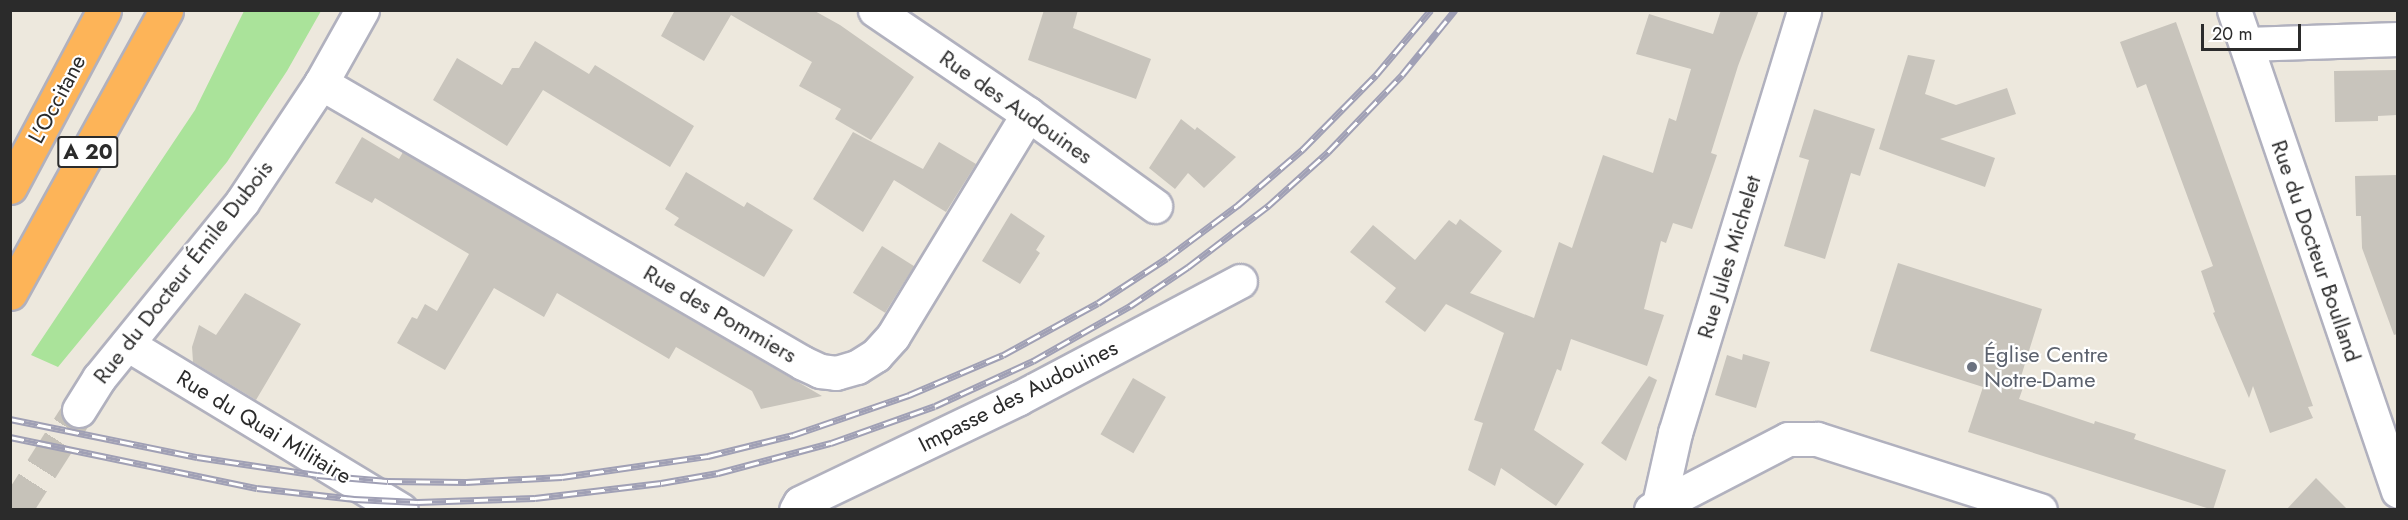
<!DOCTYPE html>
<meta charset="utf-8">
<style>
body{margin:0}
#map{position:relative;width:2408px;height:520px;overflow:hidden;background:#ede8dd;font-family:Jost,sans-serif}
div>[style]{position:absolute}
.green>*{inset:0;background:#aae39a}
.building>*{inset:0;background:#c8c4bc;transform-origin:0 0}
.minor-tunnel>*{height:33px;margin-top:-16.5px;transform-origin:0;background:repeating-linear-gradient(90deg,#c6c2b9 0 33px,transparent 0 49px)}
.roads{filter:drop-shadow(2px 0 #b1b1be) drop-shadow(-2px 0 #b1b1be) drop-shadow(0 2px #b1b1be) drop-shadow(0 -2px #b1b1be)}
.minor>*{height:33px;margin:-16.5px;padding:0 16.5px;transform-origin:16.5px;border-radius:16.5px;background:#fff}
.tertiary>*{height:33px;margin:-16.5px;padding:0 16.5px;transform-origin:16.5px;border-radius:16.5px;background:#fff}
.motorway>*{height:33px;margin:-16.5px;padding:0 16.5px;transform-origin:16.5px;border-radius:16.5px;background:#fdb458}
.rail>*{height:7px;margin-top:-3.5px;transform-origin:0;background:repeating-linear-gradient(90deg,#fff 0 14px,#a0a0b5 0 28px);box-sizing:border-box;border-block:2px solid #a0a0b5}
.dots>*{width:16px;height:16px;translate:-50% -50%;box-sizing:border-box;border:3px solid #fff;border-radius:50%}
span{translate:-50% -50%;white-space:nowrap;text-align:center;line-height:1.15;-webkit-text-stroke:4.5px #fff;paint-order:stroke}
.shield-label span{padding:2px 4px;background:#fff;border:2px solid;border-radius:4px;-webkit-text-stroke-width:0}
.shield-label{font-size:21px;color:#2b2b2b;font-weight:700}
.street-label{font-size:22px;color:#2b2b2b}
.worship-label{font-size:22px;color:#5b616d}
.left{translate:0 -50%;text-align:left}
.frame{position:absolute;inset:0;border:12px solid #2b2b2b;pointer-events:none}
.scale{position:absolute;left:2201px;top:24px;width:100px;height:27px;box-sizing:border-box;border:3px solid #2b2b2b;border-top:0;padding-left:8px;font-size:18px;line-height:21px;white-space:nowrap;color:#2b2b2b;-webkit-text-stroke:4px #fff;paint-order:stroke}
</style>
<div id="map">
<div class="green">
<i style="clip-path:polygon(244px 11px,321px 11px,287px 71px,227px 162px,58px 367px,31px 355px,195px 110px)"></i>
</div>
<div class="building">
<i style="clip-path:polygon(675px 10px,813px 10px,840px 25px,914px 77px,871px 140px,835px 119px,841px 109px,799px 86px,812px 62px,731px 15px,704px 61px,661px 36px)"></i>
<i style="clip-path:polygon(1044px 10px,1078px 10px,1073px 28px,1151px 59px,1136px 99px,1028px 60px)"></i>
<i style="clip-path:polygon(1721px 10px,1759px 10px,1738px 66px,1711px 153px,1717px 155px,1692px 229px,1673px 223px,1666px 243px,1661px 241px,1644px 309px,1664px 315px,1647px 366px,1571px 339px,1561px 371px,1557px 369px,1534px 430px,1584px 464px,1556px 506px,1501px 468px,1495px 486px,1468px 470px,1483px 423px,1474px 420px,1504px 333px,1446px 304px,1425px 332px,1385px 302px,1396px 288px,1350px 252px,1373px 225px,1415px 260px,1449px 220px,1456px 225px,1460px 219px,1502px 251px,1470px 293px,1534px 318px,1559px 242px,1572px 248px,1603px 155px,1653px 173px,1669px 118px,1676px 121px,1691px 69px,1636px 54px,1649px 14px,1713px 34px)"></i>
<i style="clip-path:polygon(2176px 22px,2313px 406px,2308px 407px,2313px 418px,2270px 433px,2253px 386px,2249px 398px,2213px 313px,2215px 312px,2201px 271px,2213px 266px,2146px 84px,2137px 88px,2120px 42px)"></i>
<i style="clip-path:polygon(535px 41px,589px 74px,595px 65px,694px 126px,670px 167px,543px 90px,507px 146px,433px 100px,457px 58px,502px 85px,512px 68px,519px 68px)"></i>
<i style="clip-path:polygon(1908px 55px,1935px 60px,1925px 94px,1956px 105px,2007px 88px,2016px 114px,1940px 139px,1995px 158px,1985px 187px,1879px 149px)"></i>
<i style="clip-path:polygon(2397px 70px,2397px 115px,2378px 116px,2378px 121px,2335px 122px,2334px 71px)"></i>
<i style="clip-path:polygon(1814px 109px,1875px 129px,1860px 176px,1851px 173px,1825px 259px,1784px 246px,1809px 160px,1799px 157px)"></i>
<i style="clip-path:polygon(1181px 119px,1195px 130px,1197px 127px,1236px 157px,1204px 188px,1188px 173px,1175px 189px,1149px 168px)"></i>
<i style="clip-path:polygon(853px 132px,923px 169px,939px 142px,976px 164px,946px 212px,894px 180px,863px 232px,813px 199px)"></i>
<i style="clip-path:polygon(362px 137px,399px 159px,403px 152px,822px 396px,761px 409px,752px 391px,676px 347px,669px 359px,557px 293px,544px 317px,494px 288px,445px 370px,397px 343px,412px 317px,417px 319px,425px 304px,437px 311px,469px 254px,375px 198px,372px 203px,335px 183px)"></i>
<i style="clip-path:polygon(686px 172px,744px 207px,747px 202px,793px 230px,764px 277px,674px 225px,679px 218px,665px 209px)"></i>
<i style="clip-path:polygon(2397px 175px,2397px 334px,2394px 335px,2362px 248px,2361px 216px,2356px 216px,2355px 176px)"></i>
<i style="clip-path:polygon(1011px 213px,1045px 236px,1036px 250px,1040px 253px,1020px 284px,982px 261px)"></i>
<i style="left:882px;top:246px;width:38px;height:55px;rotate:32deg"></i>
<i style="clip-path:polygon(1898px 263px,2042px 309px,2019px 383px,2024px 385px,2019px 399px,2094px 424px,2095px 421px,2136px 434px,2134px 439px,2226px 470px,2213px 510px,1968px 432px,1983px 387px,1870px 351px)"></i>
<i style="clip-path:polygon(245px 293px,301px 324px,256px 400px,193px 362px,192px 347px,199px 325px,216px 335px)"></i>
<i style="clip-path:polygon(1743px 354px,1770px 362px,1756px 408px,1715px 395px,1727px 355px,1742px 360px)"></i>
<i style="clip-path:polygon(1649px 376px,1657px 380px,1626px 461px,1601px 443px)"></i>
<i style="left:1133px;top:378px;width:38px;height:65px;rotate:30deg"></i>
<i style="clip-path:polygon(2316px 478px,2348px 510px,2286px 510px)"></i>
</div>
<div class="minor-tunnel">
<i style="left:15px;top:510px;width:119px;rotate:-57.4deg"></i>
</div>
<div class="roads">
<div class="minor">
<i style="left:875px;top:10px;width:185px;rotate:34.2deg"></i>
<i style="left:1028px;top:114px;width:157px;rotate:35.9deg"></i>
<i style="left:2246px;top:44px;width:152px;rotate:-1.9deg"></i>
<i style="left:321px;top:83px;width:557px;rotate:30.15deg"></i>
<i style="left:803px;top:363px;width:19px;rotate:25deg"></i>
<i style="left:820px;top:371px;width:16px;rotate:7deg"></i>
<i style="left:836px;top:373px;width:22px;rotate:-16deg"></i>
<i style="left:857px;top:367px;width:22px;rotate:-32deg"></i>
<i style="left:876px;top:355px;width:25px;rotate:-48deg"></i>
<i style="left:893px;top:336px;width:260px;rotate:-58.7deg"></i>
<i style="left:127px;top:344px;width:320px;rotate:31.2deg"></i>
<i style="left:79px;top:410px;width:38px;rotate:-58deg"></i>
<i style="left:99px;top:378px;width:227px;rotate:-50.9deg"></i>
<i style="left:242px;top:202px;width:143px;rotate:-56.4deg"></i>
<i style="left:321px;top:83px;width:84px;rotate:-60.7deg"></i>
<i style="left:1659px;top:504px;width:73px;rotate:-77.3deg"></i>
<i style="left:1675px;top:433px;width:442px;rotate:-73deg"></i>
<i style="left:796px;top:510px;width:8px;rotate:-60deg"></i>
<i style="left:800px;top:503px;width:243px;rotate:-25.6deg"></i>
<i style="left:1019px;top:398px;width:250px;rotate:-27.9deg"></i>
<i style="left:1651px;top:510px;width:154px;rotate:-27.4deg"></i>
<i style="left:1788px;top:439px;width:29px"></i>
<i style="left:1817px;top:439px;width:234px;rotate:17.7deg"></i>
</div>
<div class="tertiary">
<i style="left:2234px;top:10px;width:508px;rotate:71.17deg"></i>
</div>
<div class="motorway">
<i style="left:10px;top:187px;width:200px;rotate:-62deg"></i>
<i style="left:10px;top:293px;width:323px;rotate:-61.1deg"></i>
</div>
</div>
<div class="rail">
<i style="left:10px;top:419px;width:191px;rotate:11.5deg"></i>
<i style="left:197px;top:457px;width:121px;rotate:8.5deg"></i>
<i style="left:317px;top:475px;width:71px;rotate:4.8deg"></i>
<i style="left:388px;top:481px;width:78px;rotate:0.7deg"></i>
<i style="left:466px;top:482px;width:96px;rotate:-3deg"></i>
<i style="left:562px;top:477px;width:148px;rotate:-8.2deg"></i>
<i style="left:708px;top:456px;width:88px;rotate:-13.9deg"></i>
<i style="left:793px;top:435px;width:123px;rotate:-19deg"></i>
<i style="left:909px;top:395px;width:102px;rotate:-23.1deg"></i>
<i style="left:1003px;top:355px;width:108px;rotate:-28.7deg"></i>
<i style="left:1098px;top:303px;width:82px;rotate:-33.1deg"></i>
<i style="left:1167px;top:258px;width:89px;rotate:-36.7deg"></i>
<i style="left:1238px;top:205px;width:86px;rotate:-40.7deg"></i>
<i style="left:1303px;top:149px;width:104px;rotate:-45.4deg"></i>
<i style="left:1376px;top:75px;width:85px;rotate:-49.8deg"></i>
<i style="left:10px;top:437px;width:252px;rotate:11.7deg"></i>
<i style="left:257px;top:488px;width:98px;rotate:6.5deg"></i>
<i style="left:354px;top:499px;width:64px;rotate:2.7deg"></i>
<i style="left:418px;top:502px;width:117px;rotate:-2deg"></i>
<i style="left:535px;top:498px;width:127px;rotate:-6.8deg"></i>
<i style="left:661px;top:483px;width:58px;rotate:-10deg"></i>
<i style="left:718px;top:473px;width:117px;rotate:-14.9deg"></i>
<i style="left:831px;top:443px;width:110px;rotate:-19.6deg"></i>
<i style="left:935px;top:406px;width:108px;rotate:-24.7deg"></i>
<i style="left:1033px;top:361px;width:112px;rotate:-29.6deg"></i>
<i style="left:1130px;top:306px;width:70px;rotate:-33.9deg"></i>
<i style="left:1188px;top:267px;width:101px;rotate:-37.3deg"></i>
<i style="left:1268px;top:206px;width:81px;rotate:-42deg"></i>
<i style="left:1328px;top:152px;width:107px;rotate:-46.1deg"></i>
<i style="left:1402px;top:75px;width:84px;rotate:-50.8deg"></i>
</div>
<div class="dots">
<i style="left:1972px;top:367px;background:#6b7280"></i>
</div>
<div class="shield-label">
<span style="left:88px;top:152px">A 20</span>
</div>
<div class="street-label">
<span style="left:57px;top:99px;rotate:-62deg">L'Occitane</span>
<span style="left:1016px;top:107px;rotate:35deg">Rue des Audouines</span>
<span style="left:2316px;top:251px;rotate:71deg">Rue du Docteur Boulland</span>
<span style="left:1729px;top:257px;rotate:-73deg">Rue Jules Michelet</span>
<span style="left:183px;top:272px;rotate:-52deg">Rue du Docteur Émile Dubois</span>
<span style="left:720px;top:314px;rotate:30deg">Rue des Pommiers</span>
<span style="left:1018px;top:396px;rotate:-27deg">Impasse des Audouines</span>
<span style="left:264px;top:427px;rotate:31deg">Rue du Quai Militaire</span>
</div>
<div class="worship-label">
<span class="left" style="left:1984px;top:367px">Église Centre<br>Notre-Dame</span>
</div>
<div class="frame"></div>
<div class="scale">20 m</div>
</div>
